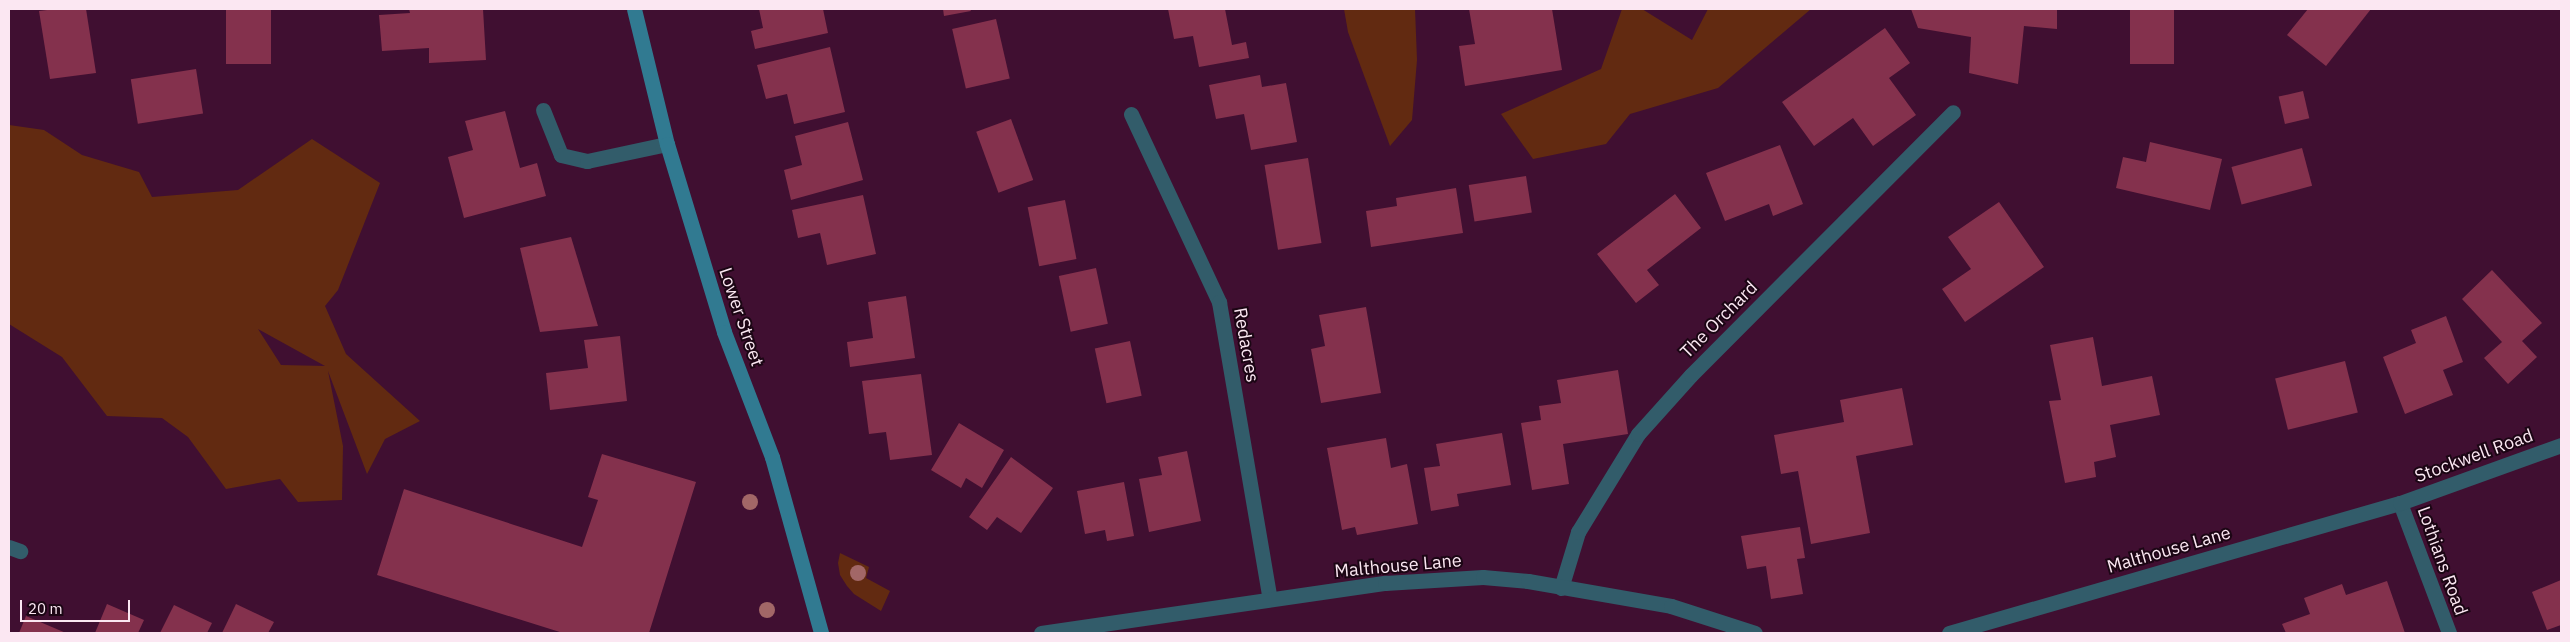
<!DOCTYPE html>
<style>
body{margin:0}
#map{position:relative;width:2570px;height:642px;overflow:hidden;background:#400f31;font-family:"IBM Plex Sans",sans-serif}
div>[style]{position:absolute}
.green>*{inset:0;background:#622a11}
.building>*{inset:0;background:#84314d;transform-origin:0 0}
.lane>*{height:15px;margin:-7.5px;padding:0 7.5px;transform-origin:7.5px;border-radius:7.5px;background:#325c6a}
.street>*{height:15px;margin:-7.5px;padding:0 7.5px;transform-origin:7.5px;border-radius:7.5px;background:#325c6a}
.secondary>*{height:15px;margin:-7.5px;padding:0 7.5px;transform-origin:7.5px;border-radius:7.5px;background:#317a91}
.trees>*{width:16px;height:16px;margin:-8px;border-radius:50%;background:#a26767}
span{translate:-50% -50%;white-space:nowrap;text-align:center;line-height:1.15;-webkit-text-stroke:4px #1b0614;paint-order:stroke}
.street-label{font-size:18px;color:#fbe7f2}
.frame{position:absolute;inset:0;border:10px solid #fbe7f2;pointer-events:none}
.scale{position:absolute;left:20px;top:600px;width:110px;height:22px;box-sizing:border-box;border:2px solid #fbe7f2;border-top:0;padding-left:6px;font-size:15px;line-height:18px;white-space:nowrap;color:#fbe7f2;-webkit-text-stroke:4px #1b0614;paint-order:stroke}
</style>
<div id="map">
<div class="green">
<i style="clip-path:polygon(1344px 9px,1415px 9px,1417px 60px,1412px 120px,1390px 146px,1348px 32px)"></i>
<i style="clip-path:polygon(1622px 9px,1642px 9px,1692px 40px,1708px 9px,1811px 9px,1718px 88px,1630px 114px,1606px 144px,1533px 159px,1501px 114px,1601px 69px)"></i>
<i style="clip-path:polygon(evenodd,9px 125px,44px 130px,82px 155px,139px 172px,152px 197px,238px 190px,312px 139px,380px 183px,338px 290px,325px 306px,346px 354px,420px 421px,385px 439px,367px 474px,328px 371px,343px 446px,342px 500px,298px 502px,280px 479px,226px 489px,188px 437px,162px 418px,107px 416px,62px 357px,9px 324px,9px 125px,258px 329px,325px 366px,281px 365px,258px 329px)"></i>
<i style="clip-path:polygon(840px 553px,869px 567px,866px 578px,890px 591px,881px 611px,854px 594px,847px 586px,840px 575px,838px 563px)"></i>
</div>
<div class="building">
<i style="clip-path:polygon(55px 9px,86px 9px,96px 73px,50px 79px,39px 11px)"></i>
<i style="left:226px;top:9px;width:45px;height:55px"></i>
<i style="clip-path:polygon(409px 9px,483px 9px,486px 60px,429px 63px,429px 48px,382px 51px,379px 15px,410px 13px)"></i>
<i style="clip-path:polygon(759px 9px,823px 9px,828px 33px,755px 49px,751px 31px,763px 28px)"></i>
<i style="clip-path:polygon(943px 9px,970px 9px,971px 11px,944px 16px)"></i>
<i style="clip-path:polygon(1168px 9px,1225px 9px,1232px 45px,1246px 42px,1249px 58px,1199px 67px,1193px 36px,1174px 39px)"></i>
<i style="clip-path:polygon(1469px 9px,1552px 9px,1562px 70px,1465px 86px,1459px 46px,1475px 44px)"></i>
<i style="clip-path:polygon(1911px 9px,2057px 9px,2057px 29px,2024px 26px,2018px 84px,1969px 73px,1971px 37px,1918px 28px)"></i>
<i style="left:2130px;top:9px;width:44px;height:55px"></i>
<i style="clip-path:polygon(2308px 9px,2371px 9px,2326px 66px,2287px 35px)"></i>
<i style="left:996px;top:19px;width:61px;height:45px;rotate:77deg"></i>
<i style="clip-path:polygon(1885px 28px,1910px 63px,1889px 78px,1916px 115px,1873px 146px,1853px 118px,1814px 146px,1782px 102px)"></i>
<i style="clip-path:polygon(830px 47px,845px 112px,794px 124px,787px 94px,766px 99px,757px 65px)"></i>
<i style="left:196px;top:69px;width:45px;height:66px;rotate:81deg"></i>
<i style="clip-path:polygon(1260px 75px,1262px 87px,1286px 83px,1297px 142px,1251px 150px,1244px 114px,1216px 119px,1209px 85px)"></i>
<i style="left:2303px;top:91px;width:28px;height:25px;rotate:77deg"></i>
<i style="clip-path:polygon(505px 111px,520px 168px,537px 163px,546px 196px,464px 218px,448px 157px,473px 150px,465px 121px)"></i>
<i style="left:1011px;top:119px;width:65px;height:37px;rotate:70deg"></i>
<i style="clip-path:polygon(848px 122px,863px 180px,791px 200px,784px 170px,802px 165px,795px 136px)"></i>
<i style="clip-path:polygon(2150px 142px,2222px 159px,2210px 210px,2116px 188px,2123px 157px,2146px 162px)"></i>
<i style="clip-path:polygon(1780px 145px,1803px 204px,1773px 216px,1769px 204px,1725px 221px,1706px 173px)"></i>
<i style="left:2302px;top:148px;width:39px;height:73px;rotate:75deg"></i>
<i style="left:1308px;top:158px;width:86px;height:44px;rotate:81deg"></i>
<i style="left:1526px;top:176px;width:37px;height:58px;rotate:81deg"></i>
<i style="clip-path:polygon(1456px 188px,1463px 233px,1371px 247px,1366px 211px,1397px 206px,1396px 198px)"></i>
<i style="clip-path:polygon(1675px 194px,1701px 228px,1647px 270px,1659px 285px,1636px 303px,1597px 254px)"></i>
<i style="clip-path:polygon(863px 195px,876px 254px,827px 265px,820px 233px,798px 238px,792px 210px)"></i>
<i style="left:1065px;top:200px;width:60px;height:38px;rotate:79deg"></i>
<i style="clip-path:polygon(1999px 202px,2044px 267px,1965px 322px,1942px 289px,1971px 269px,1948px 237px)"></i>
<i style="clip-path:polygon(571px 237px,598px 326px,540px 332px,520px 248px)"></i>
<i style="left:1096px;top:268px;width:57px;height:38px;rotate:78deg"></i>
<i style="clip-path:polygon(2492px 270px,2542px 323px,2522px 341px,2537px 357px,2508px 384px,2484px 358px,2502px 342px,2462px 299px)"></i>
<i style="clip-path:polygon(906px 296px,915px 358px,850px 367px,847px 342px,873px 338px,868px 302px)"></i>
<i style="clip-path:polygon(1366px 307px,1381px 393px,1321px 403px,1311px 349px,1325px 346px,1319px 315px)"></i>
<i style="clip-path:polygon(2446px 316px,2463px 362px,2443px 370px,2453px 395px,2405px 414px,2383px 357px,2416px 343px,2411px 330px)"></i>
<i style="clip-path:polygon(620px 336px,627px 401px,550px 410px,546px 373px,588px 368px,584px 340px)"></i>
<i style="clip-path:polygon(2093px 337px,2102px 386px,2152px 376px,2160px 415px,2110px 425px,2116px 457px,2094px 462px,2096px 477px,2065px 483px,2049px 401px,2061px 400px,2050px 345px)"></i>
<i style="left:1130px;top:341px;width:56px;height:36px;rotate:78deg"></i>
<i style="left:2345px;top:361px;width:53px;height:72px;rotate:76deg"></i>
<i style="clip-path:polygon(1618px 370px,1628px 434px,1563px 444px,1569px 484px,1532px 490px,1521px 423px,1541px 420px,1539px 406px,1561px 403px,1557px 380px)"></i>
<i style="clip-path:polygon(921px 374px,932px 455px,890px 460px,886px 432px,869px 434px,862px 381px)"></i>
<i style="clip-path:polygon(1902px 388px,1913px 445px,1856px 456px,1870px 533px,1811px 544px,1798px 471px,1781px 474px,1774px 435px,1844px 422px,1840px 400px)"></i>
<i style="clip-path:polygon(959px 423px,1004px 450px,982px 488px,966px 478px,961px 488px,931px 470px)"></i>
<i style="clip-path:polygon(1502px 433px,1511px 485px,1457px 494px,1459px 506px,1431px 511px,1424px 468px,1440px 466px,1436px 444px)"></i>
<i style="clip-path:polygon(1386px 438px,1391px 468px,1407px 464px,1418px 524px,1357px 535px,1355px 527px,1342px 530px,1327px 448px)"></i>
<i style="clip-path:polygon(1187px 451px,1201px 521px,1149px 532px,1139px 479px,1162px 475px,1158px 457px)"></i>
<i style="clip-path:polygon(602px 454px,696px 482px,649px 633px,563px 633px,377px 575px,404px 489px,582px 547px,598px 500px,588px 497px)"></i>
<i style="clip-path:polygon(1011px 457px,1053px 488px,1021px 533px,997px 517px,987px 530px,969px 517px)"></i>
<i style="clip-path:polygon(1124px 482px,1134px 536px,1107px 541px,1105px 530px,1085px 534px,1077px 491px)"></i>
<i style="clip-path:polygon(1800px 527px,1805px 558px,1797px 559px,1803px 594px,1771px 599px,1766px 566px,1747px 569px,1741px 536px)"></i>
<i style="clip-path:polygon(2561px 580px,2561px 625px,2547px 630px,2532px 592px)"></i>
<i style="clip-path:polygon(2387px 581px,2405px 633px,2286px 633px,2282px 624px,2310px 614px,2304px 598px,2342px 584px,2346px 595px)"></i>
<i style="clip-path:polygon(107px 604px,144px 620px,138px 633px,95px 633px)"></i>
<i style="clip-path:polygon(236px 604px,274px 622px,268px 633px,222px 633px)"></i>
<i style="clip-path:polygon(174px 605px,212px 623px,207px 633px,160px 633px)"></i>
<i style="clip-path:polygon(26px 616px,66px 633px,19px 633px)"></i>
</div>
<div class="lane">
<i style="left:543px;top:110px;width:48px;rotate:68.2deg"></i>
<i style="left:561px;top:155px;width:27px;rotate:13deg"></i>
<i style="left:587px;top:161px;width:82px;rotate:-12deg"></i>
<i style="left:9px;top:547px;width:12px;rotate:20deg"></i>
</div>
<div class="street">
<i style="left:1131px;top:114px;width:208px;rotate:64.9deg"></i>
<i style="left:1219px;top:302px;width:301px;rotate:80.3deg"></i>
<i style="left:2400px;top:503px;width:139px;rotate:69.3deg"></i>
<i style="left:1561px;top:588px;width:59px;rotate:-73.1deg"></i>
<i style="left:1578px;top:532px;width:115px;rotate:-58.5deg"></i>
<i style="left:1638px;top:434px;width:79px;rotate:-48.1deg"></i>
<i style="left:1691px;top:375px;width:371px;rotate:-45.1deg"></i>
<i style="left:1041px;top:633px;width:348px;rotate:-8.3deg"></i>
<i style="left:1385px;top:583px;width:98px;rotate:-3.5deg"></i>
<i style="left:1483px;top:577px;width:45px;rotate:5.1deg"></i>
<i style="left:1528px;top:581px;width:145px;rotate:9.9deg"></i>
<i style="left:1671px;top:606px;width:88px;rotate:17.8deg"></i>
<i style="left:1949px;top:633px;width:469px;rotate:-16.1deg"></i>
<i style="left:2400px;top:503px;width:171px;rotate:-19.8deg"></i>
</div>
<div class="secondary">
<i style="left:634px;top:9px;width:139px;rotate:76.3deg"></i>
<i style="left:667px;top:144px;width:196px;rotate:73.1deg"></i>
<i style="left:724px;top:332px;width:134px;rotate:69deg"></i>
<i style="left:772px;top:457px;width:183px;rotate:74.4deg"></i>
</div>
<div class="trees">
<i style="left:750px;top:502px"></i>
<i style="left:858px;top:573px"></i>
<i style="left:767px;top:610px"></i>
</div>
<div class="street-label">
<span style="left:741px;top:317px;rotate:71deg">Lower Street</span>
<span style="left:1719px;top:320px;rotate:-45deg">The Orchard</span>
<span style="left:1246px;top:345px;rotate:80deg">Redacres</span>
<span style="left:2474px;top:456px;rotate:-20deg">Stockwell Road</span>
<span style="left:2169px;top:550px;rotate:-16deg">Malthouse Lane</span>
<span style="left:2442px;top:561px;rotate:70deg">Lothians Road</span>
<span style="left:1398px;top:566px;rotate:-5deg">Malthouse Lane</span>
</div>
<div class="frame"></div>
<div class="scale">20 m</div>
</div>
